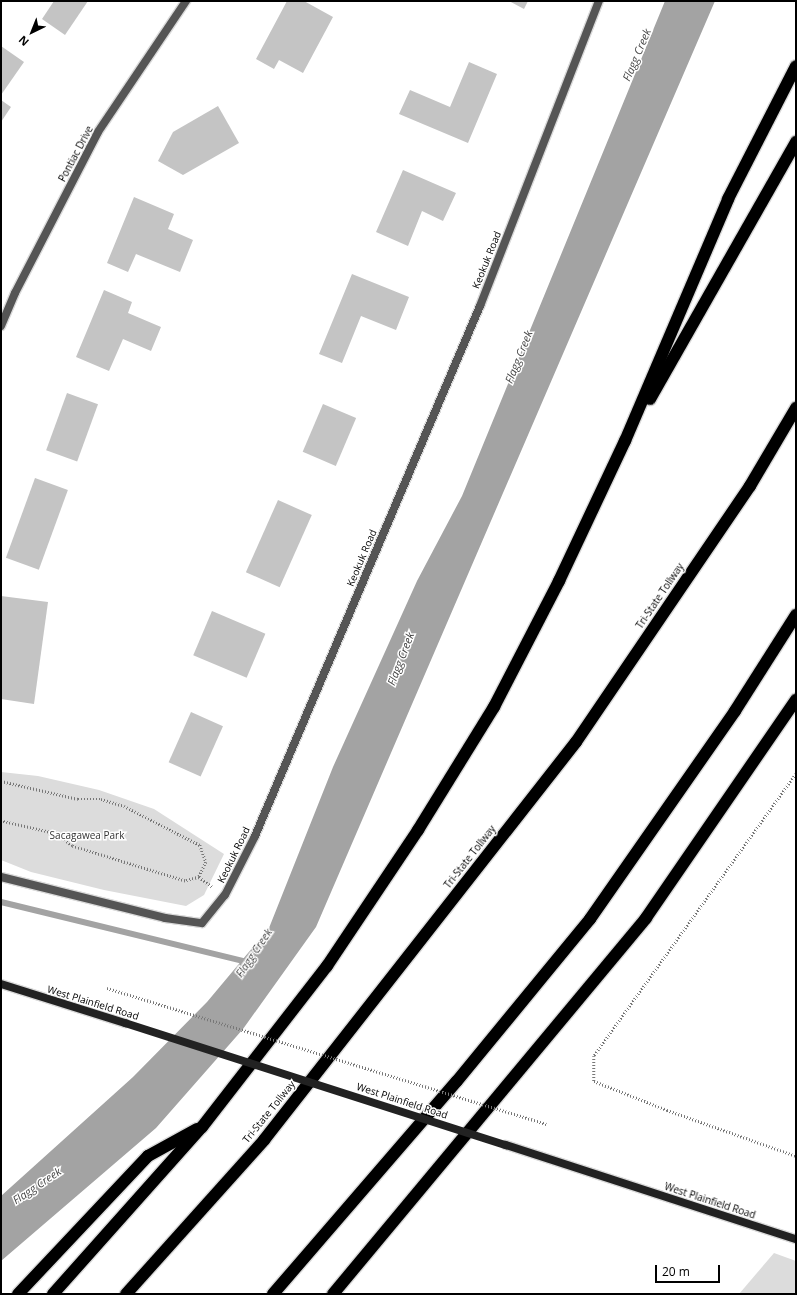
<!DOCTYPE html>
<style>
body{margin:0}
#map{position:relative;width:797px;height:1295px;overflow:hidden;background:#fff;font-family:"Open Sans",sans-serif}
div>[style]{position:absolute}
.green>*{inset:0;background:#dcdcdc}
.water>*{inset:0;background:#a3a3a3}
.stream>*{height:6px;margin:-3px;padding:0 3px;transform-origin:3px;border-radius:3px;background:#a3a3a3}
.building>*{inset:0;background:#c4c4c4;transform-origin:0 0}
.path>*{height:2.5px;margin-top:-1.25px;transform-origin:0;background:repeating-linear-gradient(90deg,#777 0 1px,transparent 0 3px)}
.roads{filter:drop-shadow(1px 0 #dbdbdb) drop-shadow(-1px 0 #dbdbdb) drop-shadow(0 1px #dbdbdb) drop-shadow(0 -1px #dbdbdb)}
.street>*{height:8px;margin:-4px;padding:0 4px;transform-origin:4px;border-radius:4px;background:#555}
.secondary>*{height:8px;margin:-4px;padding:0 4px;transform-origin:4px;border-radius:4px;background:#222}
.highway>*{height:12px;margin:-6px;padding:0 6px;transform-origin:6px;border-radius:6px;background:#000}
.path-bridge>*{height:2.5px;margin-top:-1.25px;transform-origin:0;background:repeating-linear-gradient(90deg,#777 0 1px,transparent 0 3px)}
.secondary-bridge>*{height:8px;margin:-4px;padding:0 4px;transform-origin:4px;border-radius:4px;background:#222}
span{translate:-50% -50%;white-space:nowrap;text-align:center;line-height:1.15;-webkit-text-stroke:3px #fff;paint-order:stroke}
.street-label{font-size:10px;color:#000}
.park-label{font-size:10px;color:#333}
.water-label{font-size:11px;color:#444;font-style:italic}
.frame{position:absolute;inset:0;border:2px solid #000;pointer-events:none}
.north{position:absolute;left:12px;top:12px;width:40px;height:40px;-webkit-text-stroke:3px #fff;paint-order:stroke;rotate:223deg;font-size:11px;font-weight:700;line-height:16px;text-align:center;color:#000}
.north::after{content:'';display:block;margin:auto;width:14px;height:18px;background:#000;clip-path:polygon(50% 0,100% 100%,50% 72%,0 100%)}
.scale{position:absolute;left:655px;top:1265px;width:65px;height:18px;box-sizing:border-box;border:2px solid #000;border-top:0;padding-left:5px;font-size:12px;line-height:14px;white-space:nowrap;color:#000;-webkit-text-stroke:3px #fff;paint-order:stroke}
</style>
<div id="map">
<div class="green">
<i style="clip-path:polygon(1px 772px,38px 776px,99px 790px,154px 809px,224px 854px,204px 895px,186px 906px,104px 890px,31px 872px,1px 860px)"></i>
<i style="clip-path:polygon(774px 1253px,796px 1261px,796px 1294px,739px 1294px)"></i>
</div>
<div class="water">
<i style="clip-path:polygon(665px 1px,715px 1px,316px 927px,243px 1029px,156px 1128px,1px 1261px,1px 1196px,133px 1077px,207px 1002px,269px 928px,333px 767px,417px 581px,462px 496px)"></i>
</div>
<div class="stream">
<i style="left:1px;top:902px;width:254px;rotate:13.7deg"></i>
</div>
<div class="building">
<i style="clip-path:polygon(54px 1px,88px 1px,65px 35px,42px 19px)"></i>
<i style="clip-path:polygon(287px 1px,304px 1px,333px 17px,303px 73px,279px 60px,274px 69px,256px 59px)"></i>
<i style="clip-path:polygon(509px 1px,528px 1px,524px 9px)"></i>
<i style="clip-path:polygon(1px 46px,24px 62px,1px 95px)"></i>
<i style="clip-path:polygon(469px 62px,497px 74px,468px 143px,399px 114px,410px 90px,450px 107px)"></i>
<i style="clip-path:polygon(1px 100px,11px 107px,1px 122px)"></i>
<i style="clip-path:polygon(218px 106px,239px 143px,183px 175px,158px 161px,173px 132px)"></i>
<i style="clip-path:polygon(403px 170px,456px 193px,443px 221px,422px 211px,408px 246px,376px 232px)"></i>
<i style="clip-path:polygon(134px 197px,174px 214px,168px 229px,193px 240px,180px 272px,136px 254px,128px 272px,107px 263px)"></i>
<i style="clip-path:polygon(352px 274px,409px 297px,396px 330px,361px 316px,342px 363px,319px 354px)"></i>
<i style="clip-path:polygon(104px 290px,132px 302px,128px 313px,161px 327px,151px 351px,123px 339px,109px 371px,76px 357px)"></i>
<i style="left:67px;top:393px;width:33px;height:61px;rotate:20deg"></i>
<i style="left:323px;top:404px;width:36px;height:52px;rotate:23deg"></i>
<i style="left:35px;top:478px;width:35px;height:85px;rotate:20deg"></i>
<i style="left:278px;top:500px;width:37px;height:79px;rotate:24deg"></i>
<i style="clip-path:polygon(1px 596px,48px 602px,34px 704px,1px 699px)"></i>
<i style="left:212px;top:611px;width:58px;height:48px;rotate:23deg"></i>
<i style="left:191px;top:712px;width:35px;height:55px;rotate:24deg"></i>
</div>
<div class="path">
<i style="left:796px;top:774px;width:347px;rotate:125.6deg"></i>
<i style="left:594px;top:1056px;width:25px;rotate:90deg"></i>
<i style="left:594px;top:1081px;width:79px;rotate:21.7deg"></i>
<i style="left:667px;top:1110px;width:137px;rotate:19.6deg"></i>
<i style="left:1px;top:781px;width:79px;rotate:13.2deg"></i>
<i style="left:78px;top:799px;width:23px"></i>
<i style="left:101px;top:799px;width:24px;rotate:17deg"></i>
<i style="left:124px;top:806px;width:85px;rotate:27.2deg"></i>
<i style="left:200px;top:845px;width:18px;rotate:71deg"></i>
<i style="left:206px;top:862px;width:17px;rotate:115deg"></i>
<i style="left:199px;top:877px;width:15px;rotate:164deg"></i>
<i style="left:185px;top:881px;width:118px;rotate:-162.8deg"></i>
<i style="left:72px;top:846px;width:19px;rotate:-141deg"></i>
<i style="left:57px;top:834px;width:57px;rotate:-166.9deg"></i>
<i style="left:199px;top:877px;width:17px;rotate:36deg"></i>
</div>
<div class="roads">
<div class="street">
<i style="left:1px;top:326px;width:36px;rotate:-67deg"></i>
<i style="left:15px;top:293px;width:181px;rotate:-62.7deg"></i>
<i style="left:98px;top:132px;width:158px;rotate:-56.1deg"></i>
<i style="left:1px;top:877px;width:169px;rotate:14deg"></i>
<i style="left:165px;top:918px;width:37px;rotate:8deg"></i>
<i style="left:202px;top:923px;width:36px;rotate:-51deg"></i>
<i style="left:225px;top:895px;width:66px;rotate:-63deg"></i>
<i style="left:255px;top:836px;width:576px;rotate:-67deg"></i>
<i style="left:480px;top:306px;width:327px;rotate:-68.7deg"></i>
</div>
<div class="secondary">
<i style="left:1px;top:984px;width:130px;rotate:17.5deg"></i>
<i style="left:506px;top:1145px;width:305px;rotate:18deg"></i>
</div>
<div class="highway">
<i style="left:650px;top:399px;width:296px;rotate:-60.4deg"></i>
<i style="left:18px;top:1294px;width:190px;rotate:-46.7deg"></i>
<i style="left:148px;top:1156px;width:56px;rotate:-28.9deg"></i>
<i style="left:53px;top:1294px;width:224px;rotate:-48.3deg"></i>
<i style="left:202px;top:1127px;width:204px;rotate:-52.2deg"></i>
<i style="left:327px;top:966px;width:164px;rotate:-56.2deg"></i>
<i style="left:418px;top:830px;width:145px;rotate:-58.3deg"></i>
<i style="left:494px;top:707px;width:142px;rotate:-62.7deg"></i>
<i style="left:559px;top:581px;width:155px;rotate:-64.8deg"></i>
<i style="left:625px;top:441px;width:263px;rotate:-66.9deg"></i>
<i style="left:728px;top:199px;width:149px;rotate:-62.9deg"></i>
<i style="left:126px;top:1294px;width:207px;rotate:-48.1deg"></i>
<i style="left:264px;top:1140px;width:506px;rotate:-51.91deg"></i>
<i style="left:576px;top:742px;width:310px;rotate:-55.8deg"></i>
<i style="left:750px;top:486px;width:91px;rotate:-59.5deg"></i>
<i style="left:273px;top:1294px;width:281px;rotate:-49.2deg"></i>
<i style="left:457px;top:1081px;width:210px;rotate:-50.6deg"></i>
<i style="left:590px;top:919px;width:254px;rotate:-55.1deg"></i>
<i style="left:735px;top:711px;width:114px;rotate:-57.6deg"></i>
<i style="left:333px;top:1294px;width:489px;rotate:-50.2deg"></i>
<i style="left:646px;top:918px;width:265px;rotate:-55.5deg"></i>
</div>
</div>
<div class="path-bridge">
<i style="left:107px;top:988px;width:460px;rotate:17.2deg"></i>
</div>
<div class="secondary-bridge">
<i style="left:125px;top:1023px;width:400px;rotate:17.8deg"></i>
</div>
<div class="street-label">
<span style="left:76px;top:154px;rotate:-62deg">Pontiac Drive</span>
<span style="left:487px;top:260px;rotate:-68deg">Keokuk Road</span>
<span style="left:362px;top:558px;rotate:-67deg">Keokuk Road</span>
<span style="left:660px;top:596px;rotate:-56deg">Tri-State Tollway</span>
<span style="left:234px;top:855px;rotate:-64deg">Keokuk Road</span>
<span style="left:470px;top:857px;rotate:-52deg">Tri-State Tollway</span>
<span style="left:93px;top:1003px;rotate:17deg">West Plainfield Road</span>
<span style="left:402px;top:1101px;rotate:18deg">West Plainfield Road</span>
<span style="left:269px;top:1112px;rotate:-51deg">Tri-State Tollway</span>
<span style="left:710px;top:1201px;rotate:18deg">West Plainfield Road</span>
</div>
<div class="park-label">
<span style="left:87px;top:836px">Sacagawea Park</span>
</div>
<div class="water-label">
<span style="left:637px;top:55px;rotate:-67deg">Flagg Creek</span>
<span style="left:519px;top:357px;rotate:-68deg">Flagg Creek</span>
<span style="left:401px;top:659px;rotate:-69deg">Flagg Creek</span>
<span style="left:254px;top:953px;rotate:-56deg">Flagg Creek</span>
<span style="left:37px;top:1186px;rotate:-34deg">Flagg Creek</span>
</div>
<div class="frame"></div>
<div class="north">N</div>
<div class="scale">20 m</div>
</div>
